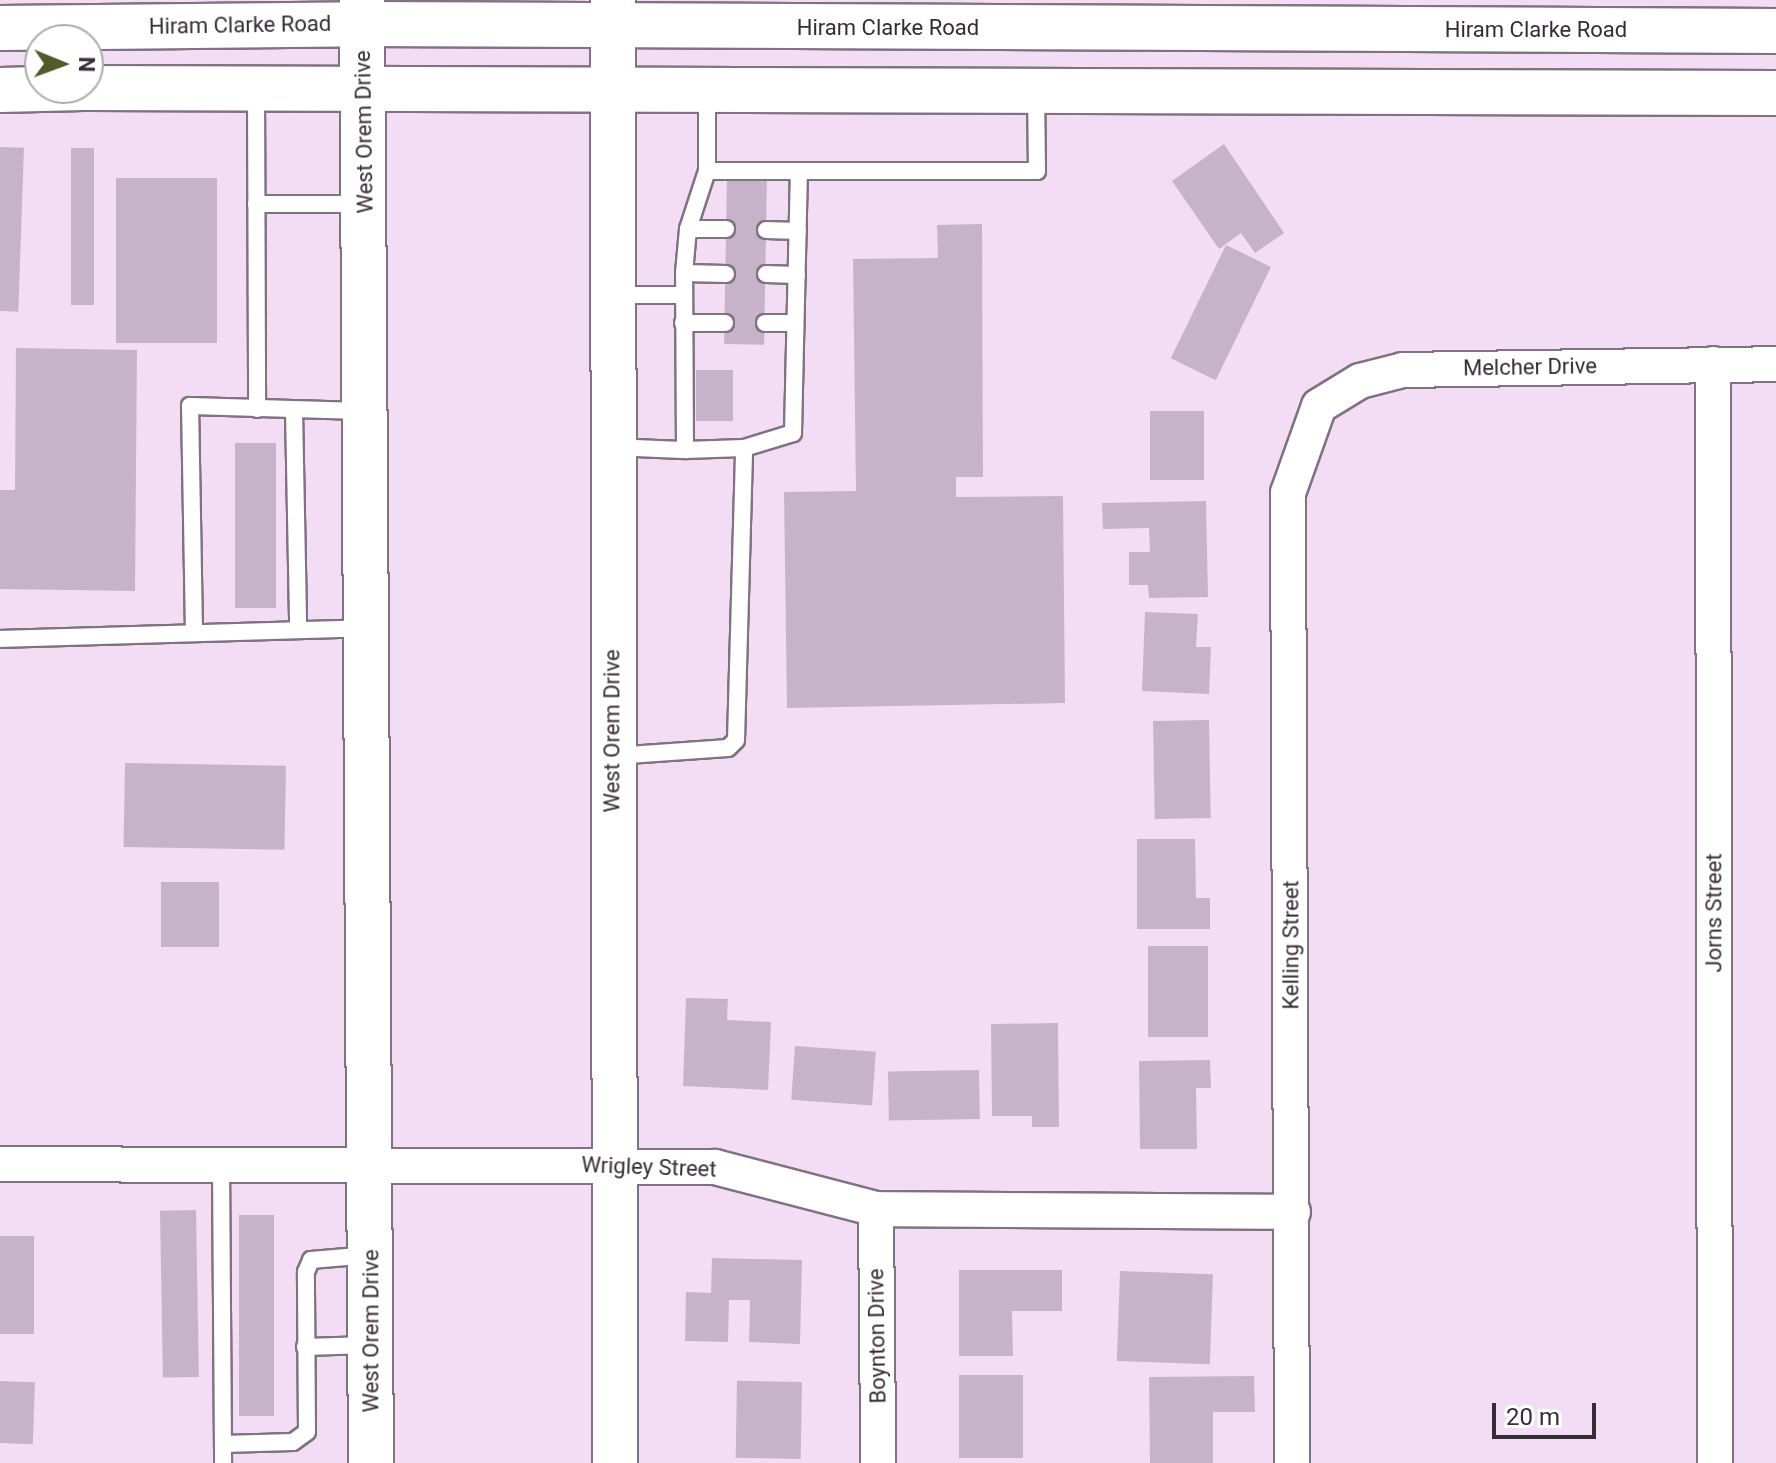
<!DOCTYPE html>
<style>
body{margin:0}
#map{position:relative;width:1776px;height:1463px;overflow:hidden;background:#f3ddf4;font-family:Roboto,sans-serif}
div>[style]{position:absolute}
.building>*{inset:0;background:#c7b3c9;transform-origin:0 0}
.roads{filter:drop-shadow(2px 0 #827083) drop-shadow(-2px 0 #827083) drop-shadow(0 2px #827083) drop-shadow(0 -2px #827083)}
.lane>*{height:16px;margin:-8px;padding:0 8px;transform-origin:8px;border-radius:8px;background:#fff}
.street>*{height:34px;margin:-17px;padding:0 17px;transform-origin:17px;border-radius:17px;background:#fff}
.secondary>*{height:44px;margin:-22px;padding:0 22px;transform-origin:22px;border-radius:22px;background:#fff}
span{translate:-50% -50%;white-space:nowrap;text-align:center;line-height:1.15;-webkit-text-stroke:6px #fff;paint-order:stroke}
.street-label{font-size:22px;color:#352d35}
.north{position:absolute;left:24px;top:24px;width:80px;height:80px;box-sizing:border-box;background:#fff;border:2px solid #aeabae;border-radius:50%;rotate:91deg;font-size:22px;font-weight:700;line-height:32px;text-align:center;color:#352d35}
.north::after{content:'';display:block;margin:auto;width:28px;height:36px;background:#515b2a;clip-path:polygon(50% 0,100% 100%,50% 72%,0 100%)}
.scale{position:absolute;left:1492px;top:1403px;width:104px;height:36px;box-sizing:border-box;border:4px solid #352d35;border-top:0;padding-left:10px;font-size:24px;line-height:28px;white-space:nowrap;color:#352d35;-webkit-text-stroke:6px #fff;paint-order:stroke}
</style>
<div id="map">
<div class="building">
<i style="clip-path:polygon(1224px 144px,1284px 233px,1255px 253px,1241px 233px,1219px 249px,1172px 181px)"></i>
<i style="left:0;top:147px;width:24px;height:164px;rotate:2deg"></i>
<i style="left:71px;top:148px;width:23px;height:157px"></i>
<i style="left:727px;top:176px;width:40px;height:168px;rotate:1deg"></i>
<i style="left:217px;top:178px;width:165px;height:101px;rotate:90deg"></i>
<i style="clip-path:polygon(982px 224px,983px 477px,956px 477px,956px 497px,1063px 496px,1065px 703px,787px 708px,784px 492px,856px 491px,853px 259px,938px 258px,937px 225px)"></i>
<i style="left:1226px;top:245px;width:50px;height:126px;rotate:26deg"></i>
<i style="clip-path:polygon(16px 348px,137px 350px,135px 591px,0 589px,0 490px,15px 490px)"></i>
<i style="left:696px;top:370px;width:37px;height:51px"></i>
<i style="left:1150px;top:411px;width:54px;height:69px"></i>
<i style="left:235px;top:443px;width:41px;height:165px"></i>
<i style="clip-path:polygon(1206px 501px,1208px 597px,1149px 598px,1148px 585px,1129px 585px,1129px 552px,1150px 552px,1149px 528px,1103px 529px,1102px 503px)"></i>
<i style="clip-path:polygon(1145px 612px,1198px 614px,1196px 647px,1211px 647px,1209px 694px,1142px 691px)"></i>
<i style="left:1209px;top:720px;width:98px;height:56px;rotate:89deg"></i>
<i style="left:125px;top:763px;width:161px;height:84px;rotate:1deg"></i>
<i style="clip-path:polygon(1137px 839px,1195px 839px,1196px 898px,1210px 898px,1210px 929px,1137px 929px)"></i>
<i style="left:161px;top:882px;width:58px;height:65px"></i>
<i style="left:1148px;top:946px;width:60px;height:91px"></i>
<i style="clip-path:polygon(686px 998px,728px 999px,727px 1020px,771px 1022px,768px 1090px,683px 1086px)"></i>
<i style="clip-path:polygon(1058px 1023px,1059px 1127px,1032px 1127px,1032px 1116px,992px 1116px,991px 1024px)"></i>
<i style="left:795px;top:1046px;width:81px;height:54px;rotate:4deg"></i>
<i style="clip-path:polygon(1210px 1060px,1211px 1088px,1196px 1088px,1197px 1149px,1140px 1149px,1139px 1061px)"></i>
<i style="left:979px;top:1070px;width:49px;height:91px;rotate:89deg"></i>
<i style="left:196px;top:1210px;width:167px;height:36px;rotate:89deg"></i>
<i style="left:239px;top:1215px;width:35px;height:201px"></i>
<i style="left:0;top:1236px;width:34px;height:98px"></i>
<i style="clip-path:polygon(712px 1258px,802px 1260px,800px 1344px,749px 1342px,750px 1300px,729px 1300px,728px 1342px,685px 1341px,686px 1292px,711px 1293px)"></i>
<i style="clip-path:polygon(959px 1270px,1062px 1270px,1062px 1311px,1012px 1311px,1013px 1356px,959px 1356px)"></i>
<i style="left:1120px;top:1271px;width:93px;height:90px;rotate:2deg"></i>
<i style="left:959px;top:1375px;width:64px;height:83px"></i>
<i style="clip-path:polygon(1254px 1376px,1255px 1412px,1213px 1412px,1213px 1463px,1150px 1463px,1149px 1377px)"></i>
<i style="left:0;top:1381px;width:35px;height:62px;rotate:2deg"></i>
<i style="left:802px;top:1382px;width:77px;height:65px;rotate:91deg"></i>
</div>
<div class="roads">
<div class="lane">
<i style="left:256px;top:90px;width:319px;rotate:89.8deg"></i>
<i style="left:707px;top:94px;width:77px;rotate:90deg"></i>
<i style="left:256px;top:204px;width:107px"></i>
<i style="left:688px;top:229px;width:38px"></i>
<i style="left:766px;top:230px;width:32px;rotate:2deg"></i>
<i style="left:684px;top:273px;width:42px;rotate:1.4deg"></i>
<i style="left:766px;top:274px;width:31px;rotate:2deg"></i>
<i style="left:617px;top:295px;width:66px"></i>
<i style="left:683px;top:323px;width:42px"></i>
<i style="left:765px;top:323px;width:30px"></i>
<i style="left:294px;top:410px;width:217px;rotate:88.9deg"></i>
<i style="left:615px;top:447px;width:70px;rotate:2.5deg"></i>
<i style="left:685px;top:450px;width:177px;rotate:-90.3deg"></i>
<i style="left:684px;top:273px;width:44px;rotate:-84.8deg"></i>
<i style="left:688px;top:229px;width:61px;rotate:-71.9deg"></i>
<i style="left:707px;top:171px;width:330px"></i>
<i style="left:1037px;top:171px;width:79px;rotate:-90.7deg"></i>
<i style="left:685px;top:450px;width:59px;rotate:-1.9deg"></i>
<i style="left:744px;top:448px;width:51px;rotate:-17deg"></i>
<i style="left:793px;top:433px;width:262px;rotate:-88.7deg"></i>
<i style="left:194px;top:632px;width:226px;rotate:-91deg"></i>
<i style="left:190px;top:406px;width:172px;rotate:1.7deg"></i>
<i style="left:0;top:639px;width:366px;rotate:-1.7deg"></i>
<i style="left:614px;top:756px;width:114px;rotate:-4deg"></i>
<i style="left:728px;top:748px;width:11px;rotate:-45deg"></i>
<i style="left:736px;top:740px;width:292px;rotate:-88.4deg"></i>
<i style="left:221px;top:1164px;width:299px;rotate:89.6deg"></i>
<i style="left:305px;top:1347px;width:64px;rotate:-1.8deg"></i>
<i style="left:223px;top:1444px;width:70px;rotate:-1.6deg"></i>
<i style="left:293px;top:1442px;width:17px;rotate:-36deg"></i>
<i style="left:307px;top:1432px;width:160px;rotate:-90.4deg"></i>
<i style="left:306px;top:1272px;width:13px;rotate:-67deg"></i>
<i style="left:311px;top:1260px;width:59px;rotate:-4.8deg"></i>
</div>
<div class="street">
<i style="left:1713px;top:364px;width:1099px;rotate:89.9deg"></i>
<i style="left:0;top:1164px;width:715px;rotate:0.24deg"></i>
<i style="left:715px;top:1167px;width:166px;rotate:14.6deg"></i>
<i style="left:876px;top:1209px;width:417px;rotate:0.4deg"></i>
<i style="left:876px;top:1209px;width:254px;rotate:89.5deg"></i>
<i style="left:1292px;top:1463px;width:970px;rotate:-90.24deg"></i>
<i style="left:1288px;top:493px;width:92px;rotate:-70.4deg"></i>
<i style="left:1319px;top:406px;width:48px;rotate:-31.4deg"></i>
<i style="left:1360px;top:381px;width:44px;rotate:-14.3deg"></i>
<i style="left:1403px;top:370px;width:373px;rotate:-0.9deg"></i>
</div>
<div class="secondary">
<i style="left:362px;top:0;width:1463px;rotate:89.65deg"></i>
<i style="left:613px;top:0;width:1463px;rotate:89.92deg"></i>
<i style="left:0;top:28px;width:363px;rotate:-0.6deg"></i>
<i style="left:363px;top:24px;width:1413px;rotate:0.28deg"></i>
<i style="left:88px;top:88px;width:1688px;rotate:0.17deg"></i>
<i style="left:0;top:90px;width:83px;rotate:-1.4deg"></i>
</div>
</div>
<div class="street-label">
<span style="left:240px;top:25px;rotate:-1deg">Hiram Clarke Road</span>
<span style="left:888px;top:28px">Hiram Clarke Road</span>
<span style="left:1536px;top:30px">Hiram Clarke Road</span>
<span style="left:364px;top:132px;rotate:-91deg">West Orem Drive</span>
<span style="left:1530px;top:367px;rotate:-1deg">Melcher Drive</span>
<span style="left:612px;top:731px;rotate:-90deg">West Orem Drive</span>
<span style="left:1714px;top:913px;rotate:-90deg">Jorns Street</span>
<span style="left:1291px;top:945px;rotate:-90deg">Kelling Street</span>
<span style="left:649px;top:1167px;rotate:2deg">Wrigley Street</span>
<span style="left:371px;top:1331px;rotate:-90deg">West Orem Drive</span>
<span style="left:877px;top:1336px;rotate:-91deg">Boynton Drive</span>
</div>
<div class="north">N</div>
<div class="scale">20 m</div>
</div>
